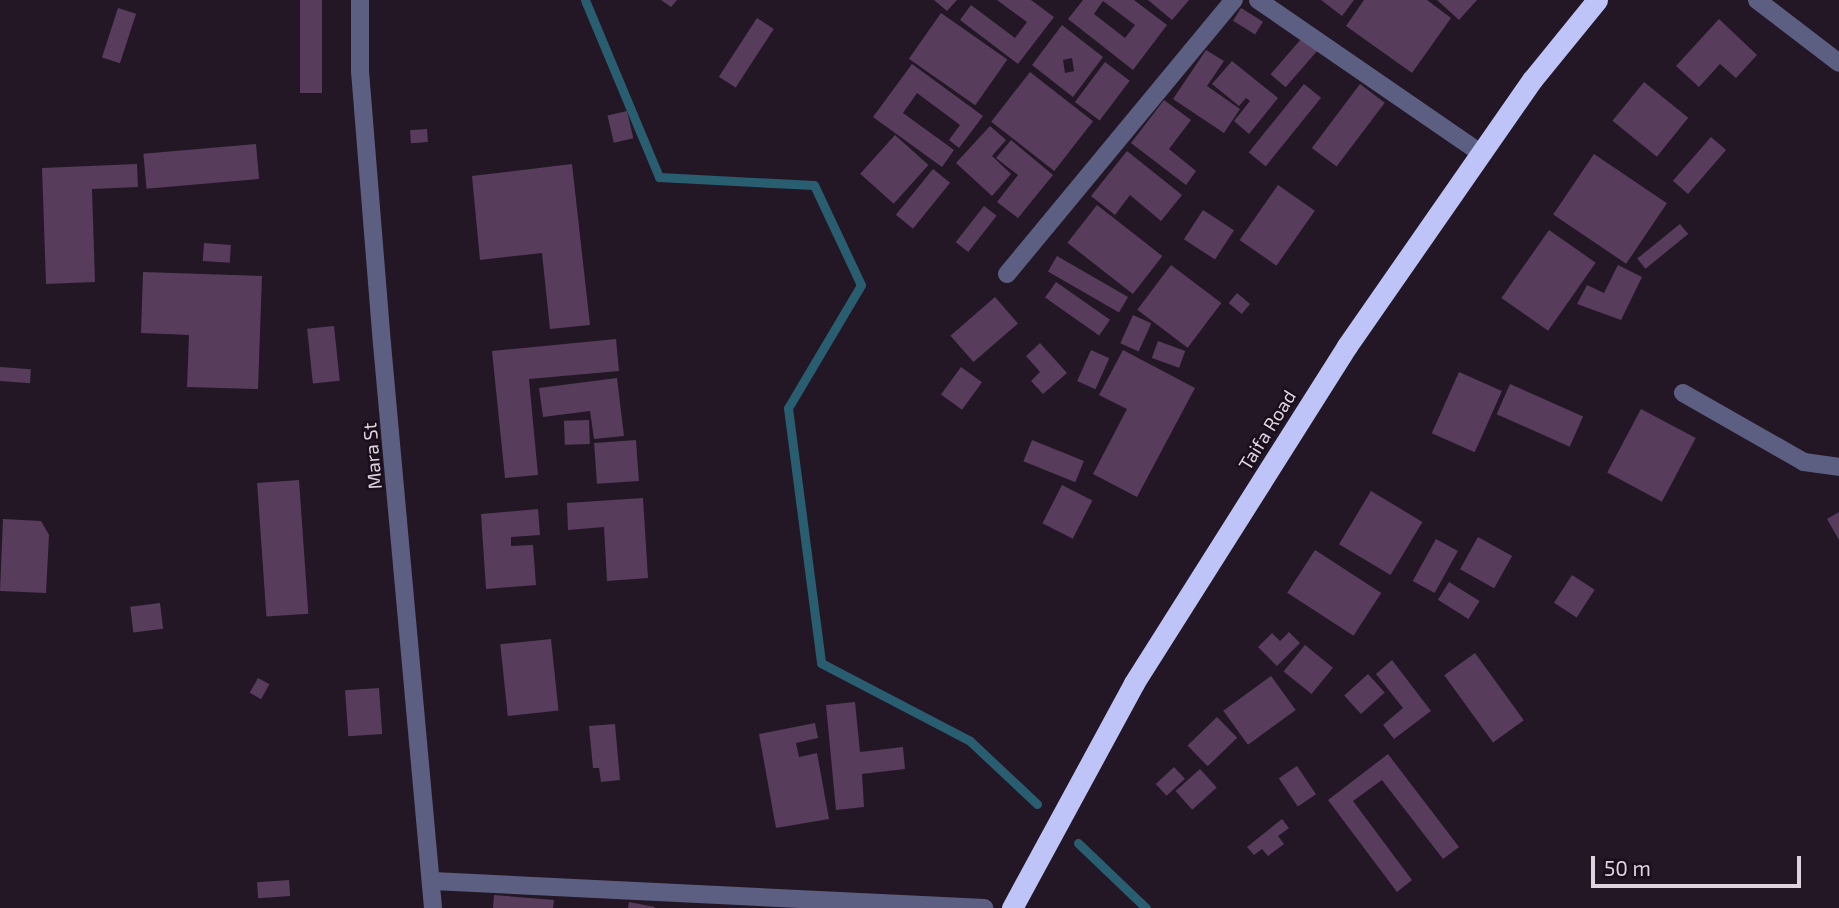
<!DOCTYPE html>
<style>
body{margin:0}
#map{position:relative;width:1839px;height:908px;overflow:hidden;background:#231726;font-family:"Exo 2",sans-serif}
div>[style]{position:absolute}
.stream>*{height:9px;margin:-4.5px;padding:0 4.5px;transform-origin:4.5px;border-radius:4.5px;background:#295e71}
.building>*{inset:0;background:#573c5c;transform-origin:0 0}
.minor>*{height:18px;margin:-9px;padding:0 9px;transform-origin:9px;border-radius:9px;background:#5c5f82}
.highway>*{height:21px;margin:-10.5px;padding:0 10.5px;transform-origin:10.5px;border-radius:10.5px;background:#bec3f8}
span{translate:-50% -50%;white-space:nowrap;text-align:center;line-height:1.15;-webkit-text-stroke:5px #1a0e1c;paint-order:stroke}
.street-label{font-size:19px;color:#ddd4de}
.scale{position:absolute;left:1591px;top:856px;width:210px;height:32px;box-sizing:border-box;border:4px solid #ddd4de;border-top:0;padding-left:9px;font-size:21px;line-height:24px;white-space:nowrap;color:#ddd4de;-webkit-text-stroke:5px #1a0e1c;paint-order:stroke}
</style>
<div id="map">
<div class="stream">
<i style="left:585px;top:0;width:192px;rotate:67.3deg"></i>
<i style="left:659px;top:177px;width:155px;rotate:3deg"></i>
<i style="left:814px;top:185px;width:110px;rotate:64.8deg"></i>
<i style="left:861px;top:285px;width:143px;rotate:120.7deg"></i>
<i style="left:788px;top:408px;width:257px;rotate:82.6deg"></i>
<i style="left:821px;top:663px;width:168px;rotate:27.6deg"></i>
<i style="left:970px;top:741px;width:92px;rotate:43.2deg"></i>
<i style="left:1078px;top:843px;width:94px;rotate:43.7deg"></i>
</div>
<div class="building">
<i style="left:300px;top:0;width:22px;height:93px"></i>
<i style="clip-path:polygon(661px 0,677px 0,671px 7px)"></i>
<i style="clip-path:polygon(934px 0,957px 0,947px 11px)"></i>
<i style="clip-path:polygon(997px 0,1031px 0,1054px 17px,1018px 64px,960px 20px,971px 5px,1015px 38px,1027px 22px)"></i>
<i style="clip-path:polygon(evenodd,1083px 0,1134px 0,1167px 25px,1133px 70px,1068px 19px,1083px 0,1103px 1px,1135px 25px,1125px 38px,1094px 14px,1103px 1px)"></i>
<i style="clip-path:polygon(1148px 0,1189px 0,1172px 20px)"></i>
<i style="clip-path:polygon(1321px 0,1354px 0,1342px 16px)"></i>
<i style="clip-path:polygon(1364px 0,1427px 0,1451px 18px,1412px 73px,1346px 26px)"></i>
<i style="clip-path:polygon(1437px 0,1477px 0,1459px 20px)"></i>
<i style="left:118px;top:8px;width:19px;height:52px;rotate:18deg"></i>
<i style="left:1241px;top:8px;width:26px;height:15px;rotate:32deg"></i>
<i style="left:941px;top:13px;width:81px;height:56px;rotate:35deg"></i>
<i style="left:757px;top:18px;width:20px;height:70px;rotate:33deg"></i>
<i style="clip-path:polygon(1719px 19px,1757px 55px,1736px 78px,1720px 64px,1699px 87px,1676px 66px)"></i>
<i style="clip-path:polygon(evenodd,1062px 25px,1103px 57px,1073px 97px,1032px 65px,1062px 25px,1072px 58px,1074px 71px,1065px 73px,1063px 60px,1072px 58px)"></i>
<i style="left:1302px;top:38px;width:20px;height:48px;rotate:41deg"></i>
<i style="clip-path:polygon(1206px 50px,1224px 61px,1207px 86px,1240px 109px,1224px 133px,1173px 99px)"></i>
<i style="clip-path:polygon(1232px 61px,1278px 98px,1249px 134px,1234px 121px,1250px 101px,1246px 98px,1239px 106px,1212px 84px)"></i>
<i style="left:1105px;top:62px;width:31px;height:50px;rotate:37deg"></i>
<i style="clip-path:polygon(912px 64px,983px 116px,959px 148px,949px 140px,960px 125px,917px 93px,903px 113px,954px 150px,942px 167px,873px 117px)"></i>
<i style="left:1030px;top:72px;width:80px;height:63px;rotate:38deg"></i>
<i style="left:1644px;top:82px;width:57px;height:50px;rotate:39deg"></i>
<i style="left:1304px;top:84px;width:22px;height:88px;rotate:39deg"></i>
<i style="left:1360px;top:84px;width:31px;height:80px;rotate:37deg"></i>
<i style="clip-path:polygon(1164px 100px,1191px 120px,1169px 149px,1196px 171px,1186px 185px,1131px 143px)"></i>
<i style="left:627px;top:111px;width:28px;height:20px;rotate:77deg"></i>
<i style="clip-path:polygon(990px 126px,1006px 140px,992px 156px,1011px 174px,992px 196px,956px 163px)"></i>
<i style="left:427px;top:129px;width:13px;height:17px;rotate:86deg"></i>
<i style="left:895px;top:135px;width:45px;height:52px;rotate:42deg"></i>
<i style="left:1711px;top:137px;width:20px;height:58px;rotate:41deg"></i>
<i style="clip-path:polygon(1011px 140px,1053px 175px,1018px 218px,997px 202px,1018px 175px,996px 158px)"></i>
<i style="left:256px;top:144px;width:35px;height:113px;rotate:85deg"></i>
<i style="clip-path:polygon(1127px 151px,1182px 195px,1161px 221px,1130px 195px,1115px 215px,1091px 196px)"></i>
<i style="left:1594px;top:154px;width:88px;height:73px;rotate:34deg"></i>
<i style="clip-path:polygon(137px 164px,138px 187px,92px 189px,95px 282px,46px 284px,42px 168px)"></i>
<i style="clip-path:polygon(572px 164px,590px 325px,550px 329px,542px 253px,480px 260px,472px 176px)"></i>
<i style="left:933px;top:169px;width:22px;height:59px;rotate:39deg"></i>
<i style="left:1278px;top:185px;width:45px;height:67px;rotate:35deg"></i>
<i style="left:1097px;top:205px;width:83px;height:48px;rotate:38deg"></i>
<i style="left:984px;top:206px;width:16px;height:46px;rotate:38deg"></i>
<i style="left:1203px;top:210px;width:37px;height:35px;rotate:33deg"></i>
<i style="left:1680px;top:224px;width:13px;height:55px;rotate:51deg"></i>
<i style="left:1549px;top:230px;width:57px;height:83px;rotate:35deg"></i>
<i style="left:204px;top:243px;width:27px;height:18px;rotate:4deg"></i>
<i style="left:1057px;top:256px;width:82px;height:18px;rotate:30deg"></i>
<i style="left:1171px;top:265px;width:63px;height:56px;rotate:37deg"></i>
<i style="clip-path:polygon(1618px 265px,1642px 277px,1621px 320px,1577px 304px,1587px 285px,1604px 293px)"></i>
<i style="clip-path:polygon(143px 272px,262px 276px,258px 389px,187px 387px,189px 335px,141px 333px)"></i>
<i style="left:1056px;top:282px;width:66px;height:19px;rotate:35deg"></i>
<i style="left:1237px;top:293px;width:17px;height:13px;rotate:40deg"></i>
<i style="left:995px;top:297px;width:35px;height:59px;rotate:49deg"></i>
<i style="left:1133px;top:315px;width:20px;height:31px;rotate:24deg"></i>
<i style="left:334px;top:326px;width:55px;height:27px;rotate:84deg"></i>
<i style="clip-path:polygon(616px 339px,619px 371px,529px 379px,538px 475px,505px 478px,492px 351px)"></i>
<i style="left:1158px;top:341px;width:29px;height:18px;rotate:20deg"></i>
<i style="clip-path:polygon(1040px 343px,1067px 373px,1043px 394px,1031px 381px,1040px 372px,1026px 356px)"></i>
<i style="left:1091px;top:350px;width:20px;height:34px;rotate:24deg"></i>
<i style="clip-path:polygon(1123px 350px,1195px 388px,1137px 497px,1093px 474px,1127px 409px,1099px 395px)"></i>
<i style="left:0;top:367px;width:31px;height:14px;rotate:4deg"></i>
<i style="left:961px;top:367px;width:26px;height:34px;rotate:36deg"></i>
<i style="left:1459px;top:372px;width:47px;height:67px;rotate:24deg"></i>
<i style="clip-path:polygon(617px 378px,624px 436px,594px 439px,590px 411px,543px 417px,539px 388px)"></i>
<i style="left:1510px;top:384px;width:80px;height:33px;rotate:24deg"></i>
<i style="left:1641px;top:409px;width:62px;height:72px;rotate:28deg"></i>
<i style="left:589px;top:420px;width:24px;height:25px;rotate:88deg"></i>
<i style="left:636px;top:440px;width:41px;height:42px;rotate:86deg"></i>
<i style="left:1032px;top:440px;width:56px;height:23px;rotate:22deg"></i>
<i style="left:299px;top:480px;width:134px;height:42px;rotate:86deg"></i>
<i style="left:1062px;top:485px;width:34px;height:43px;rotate:27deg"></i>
<i style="left:1371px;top:491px;width:60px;height:62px;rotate:31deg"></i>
<i style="clip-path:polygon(643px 498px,648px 578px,607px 581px,604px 527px,568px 530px,567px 503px)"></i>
<i style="clip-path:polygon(538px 509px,540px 535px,511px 537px,511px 546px,533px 545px,536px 585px,486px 589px,481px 514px)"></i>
<i style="clip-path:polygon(1839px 512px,1839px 540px,1827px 519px)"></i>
<i style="clip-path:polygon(3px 519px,41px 521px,49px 535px,46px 593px,0 591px)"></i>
<i style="left:1478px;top:537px;width:39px;height:37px;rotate:29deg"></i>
<i style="left:1436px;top:539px;width:25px;height:48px;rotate:29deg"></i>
<i style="left:1315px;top:550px;width:79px;height:51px;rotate:33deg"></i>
<i style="left:1572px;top:575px;width:27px;height:33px;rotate:33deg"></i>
<i style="left:1449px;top:582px;width:36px;height:21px;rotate:32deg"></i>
<i style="left:160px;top:603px;width:26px;height:30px;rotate:83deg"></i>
<i style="clip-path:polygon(1289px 632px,1300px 643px,1277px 666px,1258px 647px,1272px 633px,1280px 641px)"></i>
<i style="left:551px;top:639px;width:72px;height:51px;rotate:84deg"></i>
<i style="left:1305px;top:645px;width:36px;height:34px;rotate:39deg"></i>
<i style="left:1475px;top:653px;width:83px;height:38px;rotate:54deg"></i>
<i style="clip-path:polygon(1392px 660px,1431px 711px,1394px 739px,1383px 725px,1403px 708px,1376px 674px)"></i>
<i style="left:1368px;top:674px;width:25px;height:32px;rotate:48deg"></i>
<i style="left:1271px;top:676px;width:42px;height:59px;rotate:54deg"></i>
<i style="left:258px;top:678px;width:13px;height:17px;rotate:29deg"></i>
<i style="left:379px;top:688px;width:46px;height:34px;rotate:86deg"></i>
<i style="clip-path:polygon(855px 702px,860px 752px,903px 747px,905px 769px,862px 774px,864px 807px,836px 810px,826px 705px)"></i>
<i style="left:1217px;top:717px;width:29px;height:41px;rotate:46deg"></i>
<i style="clip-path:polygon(815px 723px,818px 738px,796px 743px,799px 757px,817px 753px,829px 819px,776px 828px,759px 734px)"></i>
<i style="clip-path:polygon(615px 724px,620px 780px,601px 782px,599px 768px,593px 768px,589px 726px)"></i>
<i style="clip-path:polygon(1388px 754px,1459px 847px,1443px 859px,1382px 780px,1353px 801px,1412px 880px,1397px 892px,1328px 800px)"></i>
<i style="left:1297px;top:766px;width:34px;height:22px;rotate:56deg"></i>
<i style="left:1174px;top:767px;width:16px;height:25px;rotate:47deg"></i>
<i style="left:1200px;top:769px;width:25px;height:33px;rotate:48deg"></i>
<i style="clip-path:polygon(1282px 819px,1289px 828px,1278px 836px,1284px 844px,1268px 856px,1262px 849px,1254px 855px,1247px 847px)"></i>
<i style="left:289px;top:880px;width:16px;height:32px;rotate:86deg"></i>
<i style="clip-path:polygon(494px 895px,554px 900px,553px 908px,493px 908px)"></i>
<i style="clip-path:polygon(629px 902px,655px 907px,655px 908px,628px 908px)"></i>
</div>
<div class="minor">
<i style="left:360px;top:0;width:71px;rotate:90deg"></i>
<i style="left:360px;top:71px;width:274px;rotate:85.4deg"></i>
<i style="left:382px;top:344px;width:566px;rotate:84.83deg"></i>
<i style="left:1258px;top:0;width:272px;rotate:34.5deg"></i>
<i style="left:1757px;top:0;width:103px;rotate:37.5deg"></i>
<i style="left:1007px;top:274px;width:356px;rotate:-50.4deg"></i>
<i style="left:1683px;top:393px;width:139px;rotate:29.7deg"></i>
<i style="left:1804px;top:462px;width:35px;rotate:8deg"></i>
<i style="left:433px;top:881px;width:552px;rotate:2.81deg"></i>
</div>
<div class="highway">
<i style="left:1012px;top:908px;width:256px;rotate:-61.5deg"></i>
<i style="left:1134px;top:683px;width:399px;rotate:-57.7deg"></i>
<i style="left:1347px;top:346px;width:324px;rotate:-55.2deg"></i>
<i style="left:1532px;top:80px;width:103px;rotate:-50.9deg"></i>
</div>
<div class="street-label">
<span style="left:1267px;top:430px;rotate:-58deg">Taifa Road</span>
<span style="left:372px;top:456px;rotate:-95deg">Mara St</span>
</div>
<div class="scale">50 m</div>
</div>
